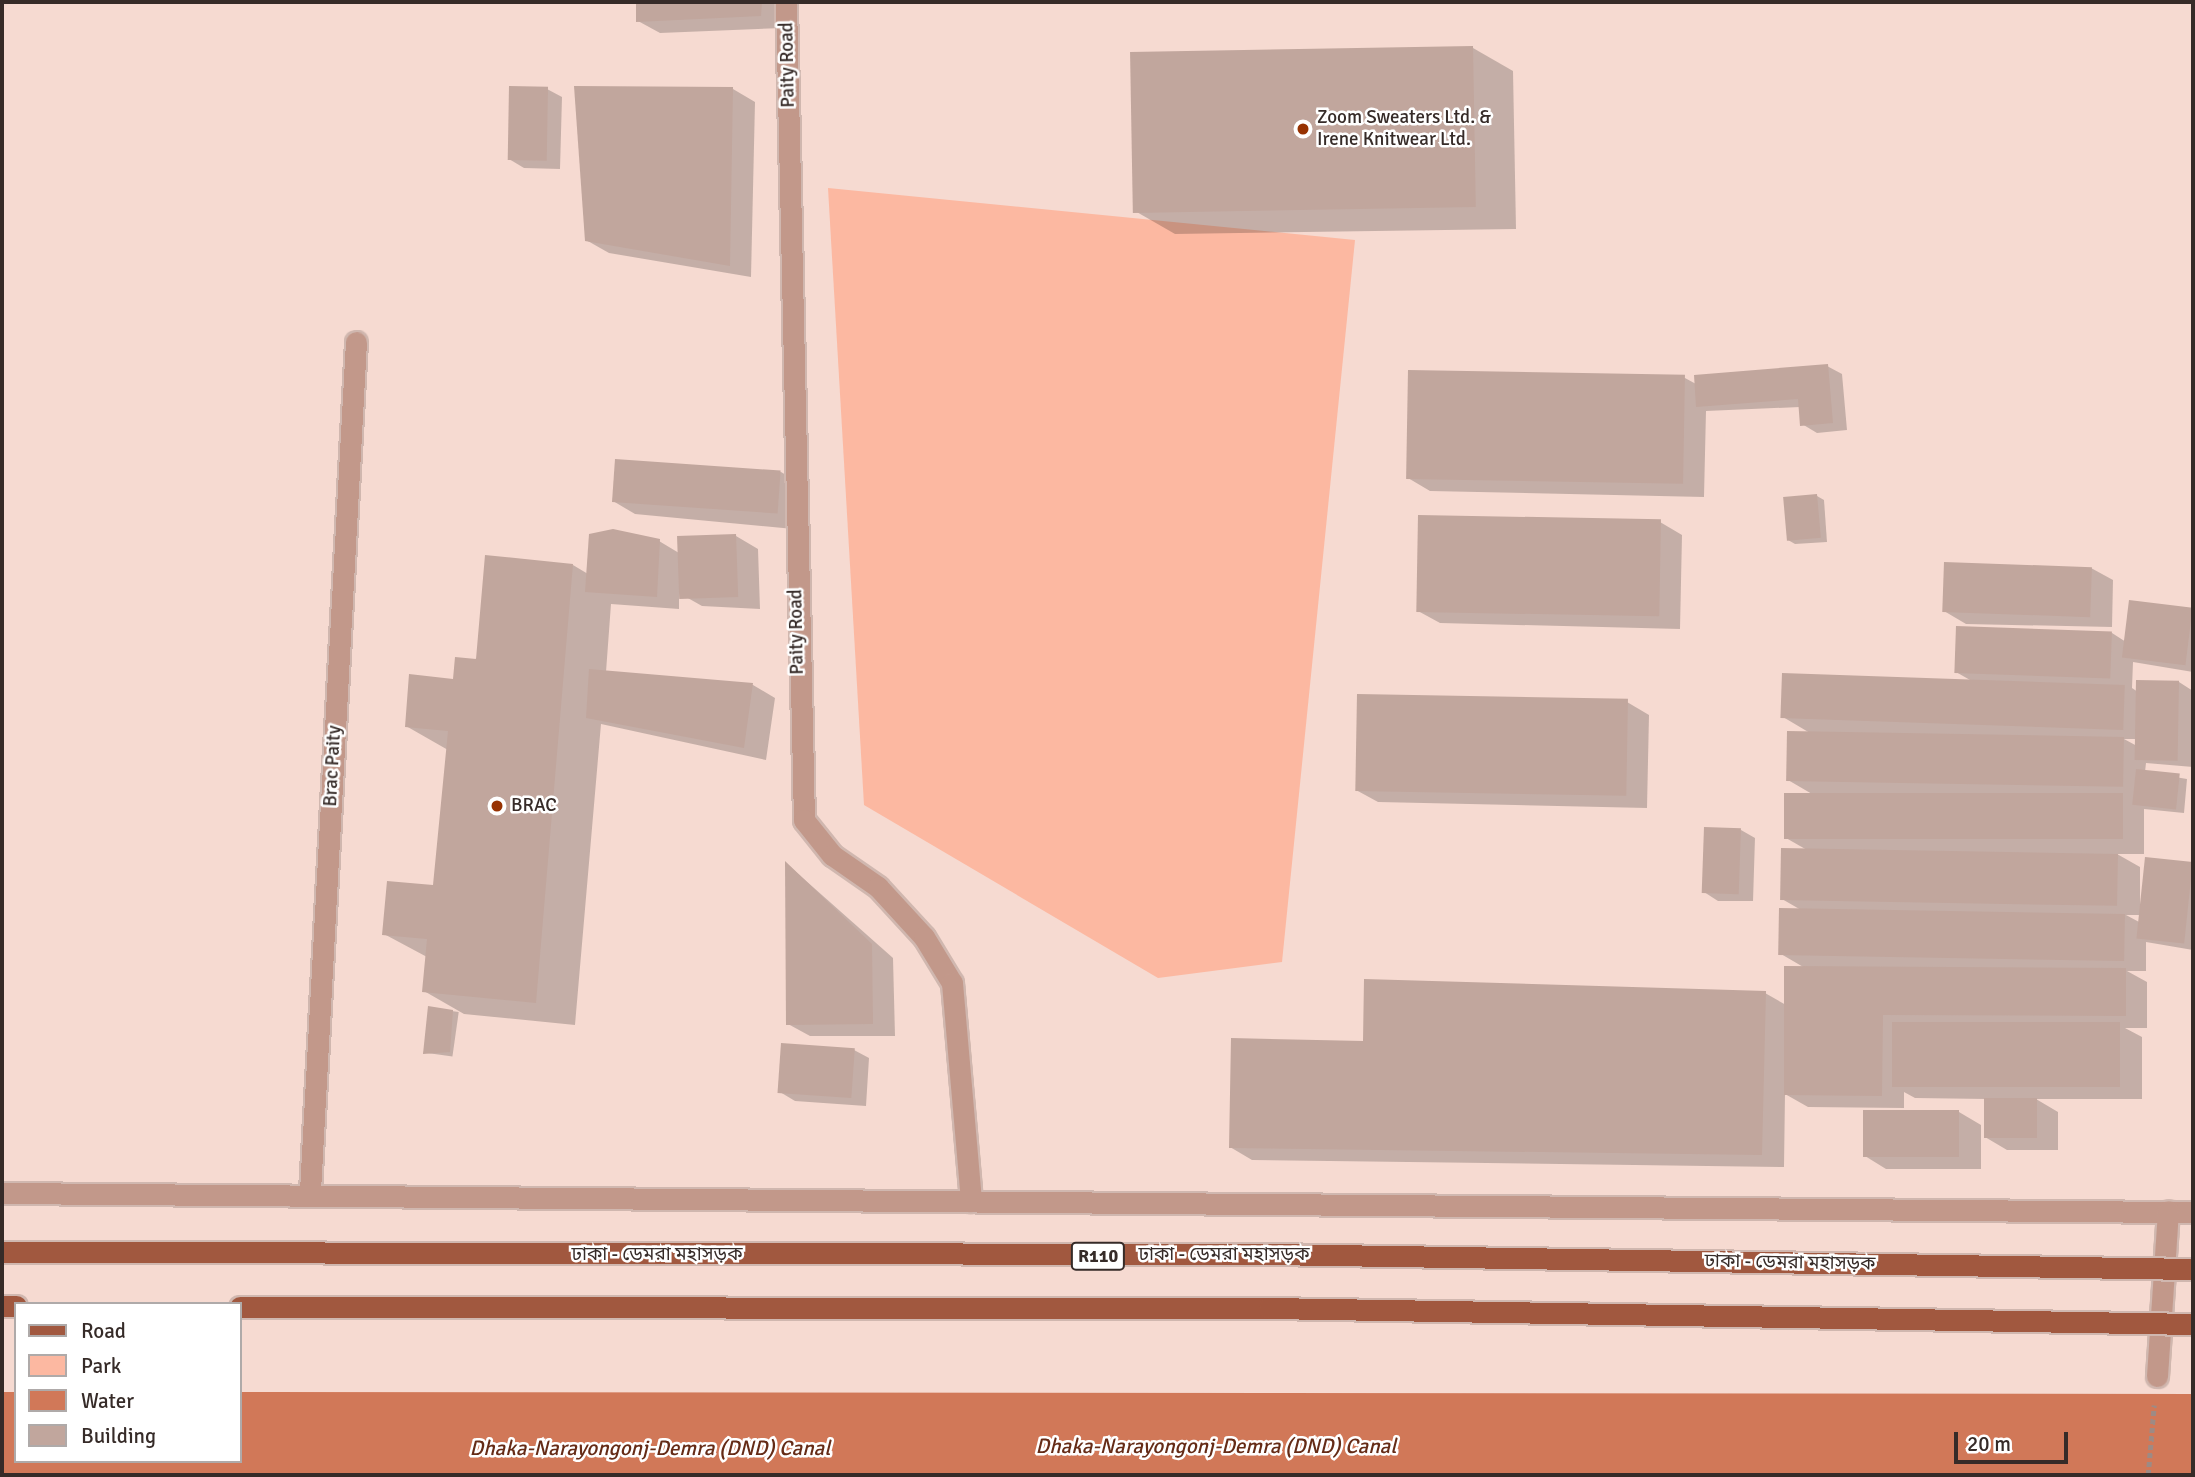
<!DOCTYPE html>
<meta charset="utf-8">
<style>
body{margin:0}
#map{position:relative;width:2195px;height:1477px;overflow:hidden;background:#f6dad1;font-family:Signika,"Noto Sans Bengali",sans-serif}
div>[style]{position:absolute}
.green>*{inset:0;background:#fcb8a1}
.water>*{inset:0;background:#d17858}
.shadow>*{inset:0;background:#0003;transform-origin:0 0}
.building>*{inset:0;background:#c1a69d;transform-origin:0 0}
.path>*{height:4.5px;margin-top:-2.25px;transform-origin:0;background:repeating-linear-gradient(90deg,#9e8a84 0 5px,transparent 0 8.5px)}
.roads{filter:drop-shadow(2px 0 #d0b7af) drop-shadow(-2px 0 #d0b7af) drop-shadow(0 2px #d0b7af) drop-shadow(0 -2px #d0b7af)}
.street>*{height:21px;margin:-10.5px;padding:0 10.5px;transform-origin:10.5px;border-radius:10.5px;background:#c2988a}
.primary>*{height:21px;margin:-10.5px;padding:0 10.5px;transform-origin:10.5px;border-radius:10.5px;background:#a1583f}
.bridges{filter:drop-shadow(2px 0 #d0b7af) drop-shadow(-2px 0 #d0b7af) drop-shadow(0 2px #d0b7af) drop-shadow(0 -2px #d0b7af)}
.primary-bridge>*{height:21px;margin:-10.5px;padding:0 10.5px;transform-origin:10.5px;border-radius:10.5px;background:#a1583f}
.dots>*{width:19px;height:19px;translate:-50% -50%;box-sizing:border-box;border:4px solid #fff;border-radius:50%}
span{translate:-50% -50%;white-space:nowrap;text-align:center;line-height:1.15;-webkit-text-stroke:5px #fff;paint-order:stroke}
.shield-label span{padding:2px 5px;background:#fff;border:2px solid;border-radius:5px;-webkit-text-stroke-width:0}
.shield-label{font-size:18px;color:#362b28;font-weight:700}
.street-label{font-size:19px;color:#362b28}
.poi-label{font-size:19px;color:#362b28}
.left{translate:0 -50%;text-align:left}
.water-label{font-size:21px;color:#652b16;font-style:italic}
.frame{position:absolute;inset:0;border:4px solid #362b28;pointer-events:none}
.legend{position:absolute;left:14px;top:1302px;width:228px;height:161px;box-sizing:border-box;background:#fff;border:2px solid #afaaa9;margin:0;padding:9px 12px;list-style:none;font-size:21px;color:#362b28}
.legend li{display:flex;align-items:center;gap:14px;height:35px}
.legend b{width:35px;border:2px solid #afaaa9}
.scale{position:absolute;left:1954px;top:1432px;width:114px;height:32px;box-sizing:border-box;border:4px solid #362b28;border-top:0;padding-left:9px;font-size:21px;line-height:24px;white-space:nowrap;color:#362b28;-webkit-text-stroke:5px #fff;paint-order:stroke}
</style>
<div id="map">
<div class="green">
<i style="clip-path:polygon(828px 188px,1355px 240px,1282px 962px,1158px 978px,864px 805px)"></i>
</div>
<div class="water">
<i style="clip-path:polygon(2px 1392px,16px 1392px,16px 1461px,240px 1461px,240px 1392px,2193px 1394px,2193px 1475px,2px 1475px)"></i>
</div>
<div class="shadow">
<i style="clip-path:polygon(638px 2px,784px 2px,783px 28px,660px 33px,638px 21px)"></i>
<i style="clip-path:polygon(1473px 48px,1513px 71px,1516px 229px,1175px 234px,1135px 211px)"></i>
<i style="clip-path:polygon(547px 89px,562px 97px,560px 169px,524px 168px,509px 159px)"></i>
<i style="clip-path:polygon(733px 89px,755px 102px,751px 277px,609px 253px,586px 240px)"></i>
<i style="clip-path:polygon(1827px 366px,1842px 374px,1847px 430px,1817px 433px,1802px 424px,1800px 407px,1706px 411px,1704px 497px,1430px 491px,1408px 478px,1685px 378px,1696px 384px)"></i>
<i style="clip-path:polygon(781px 472px,803px 485px,804px 530px,635px 514px,613px 501px)"></i>
<i style="clip-path:polygon(1817px 496px,1824px 500px,1827px 542px,1795px 544px,1788px 540px)"></i>
<i style="clip-path:polygon(1660px 522px,1682px 535px,1680px 629px,1440px 623px,1418px 611px)"></i>
<i style="clip-path:polygon(736px 536px,758px 549px,760px 609px,702px 606px,679px 593px,679px 609px,611px 604px,606px 672px,753px 685px,775px 698px,766px 760px,601px 724px,575px 1025px,464px 1014px,424px 991px,427px 957px,384px 934px,435px 887px,448px 750px,406px 726px,573px 565px,588px 574px,659px 541px,679px 553px)"></i>
<i style="clip-path:polygon(2091px 568px,2113px 580px,2112px 627px,1966px 624px,1944px 611px)"></i>
<i style="clip-path:polygon(evenodd,2130px 602px,2193px 610px,2193px 672px,2133px 662px,2132px 688px,2138px 692px,2179px 682px,2193px 691px,2193px 767px,2146px 763px,2145px 772px,2187px 779px,2184px 813px,2144px 809px,2144px 854px,2117px 854px,2140px 867px,2140px 909px,2147px 859px,2193px 864px,2193px 950px,2146px 942px,2146px 971px,2127px 971px,2147px 982px,2147px 1028px,2125px 1028px,2142px 1037px,2142px 1099px,2036px 1099px,2058px 1112px,2058px 1150px,2007px 1150px,1985px 1137px,1986px 1099px,1915px 1098px,1904px 1092px,1904px 1108px,1808px 1107px,1785px 1094px,1784px 1167px,1252px 1160px,1230px 1147px,1364px 1043px,1765px 993px,1786px 1005px,1805px 968px,1781px 954px,1801px 910px,1782px 899px,1807px 850px,1786px 838px,1812px 794px,1788px 780px,1810px 733px,1783px 717px,1970px 680px,1956px 672px,2112px 633px,2126px 642px,2130px 602px,2124px 739px,2137px 739px,2137px 746px,2124px 739px,2130px 602px,2126px 915px,2142px 915px,2141px 923px,2126px 915px)"></i>
<i style="clip-path:polygon(1627px 702px,1649px 715px,1647px 808px,1378px 802px,1356px 790px)"></i>
<i style="clip-path:polygon(1741px 830px,1755px 838px,1753px 901px,1718px 901px,1704px 892px)"></i>
<i style="clip-path:polygon(787px 864px,893px 958px,895px 1036px,810px 1036px,788px 1024px)"></i>
<i style="left:430px;top:1008px;width:29px;height:45px;rotate:8deg"></i>
<i style="clip-path:polygon(854px 1050px,869px 1058px,866px 1106px,795px 1101px,780px 1092px)"></i>
<i style="clip-path:polygon(1959px 1112px,1981px 1125px,1981px 1169px,1886px 1169px,1865px 1156px)"></i>
</div>
<div class="building">
<i style="clip-path:polygon(636px 2px,762px 2px,761px 16px,636px 22px)"></i>
<i style="left:1473px;top:46px;width:161px;height:343px;rotate:89deg"></i>
<i style="left:509px;top:86px;width:39px;height:74px;rotate:1deg"></i>
<i style="clip-path:polygon(574px 86px,733px 87px,730px 266px,585px 241px)"></i>
<i style="clip-path:polygon(1828px 364px,1833px 423px,1800px 426px,1798px 399px,1696px 407px,1694px 375px)"></i>
<i style="left:1408px;top:370px;width:277px;height:109px;rotate:1deg"></i>
<i style="left:615px;top:459px;width:166px;height:43px;rotate:4deg"></i>
<i style="left:1817px;top:494px;width:44px;height:34px;rotate:85deg"></i>
<i style="left:1418px;top:515px;width:243px;height:97px;rotate:1deg"></i>
<i style="clip-path:polygon(613px 529px,660px 539px,657px 597px,585px 592px,589px 534px)"></i>
<i style="left:736px;top:534px;width:63px;height:59px;rotate:88deg"></i>
<i style="clip-path:polygon(485px 555px,573px 564px,536px 1003px,422px 992px,427px 939px,382px 935px,387px 881px,433px 885px,448px 731px,405px 727px,409px 674px,453px 679px,455px 657px,476px 659px)"></i>
<i style="left:1944px;top:562px;width:148px;height:50px;rotate:2deg"></i>
<i style="left:2129px;top:600px;width:64px;height:58px;rotate:7deg"></i>
<i style="left:1956px;top:626px;width:156px;height:47px;rotate:2deg"></i>
<i style="clip-path:polygon(589px 669px,753px 683px,744px 748px,586px 718px)"></i>
<i style="left:1782px;top:673px;width:343px;height:45px;rotate:2deg"></i>
<i style="left:2136px;top:680px;width:43px;height:80px;rotate:1deg"></i>
<i style="left:1357px;top:694px;width:271px;height:97px;rotate:1deg"></i>
<i style="left:1787px;top:731px;width:337px;height:50px;rotate:1deg"></i>
<i style="left:2136px;top:769px;width:44px;height:36px;rotate:6deg"></i>
<i style="left:1784px;top:793px;width:339px;height:46px"></i>
<i style="left:1704px;top:827px;width:37px;height:66px;rotate:2deg"></i>
<i style="left:1781px;top:848px;width:337px;height:52px;rotate:1deg"></i>
<i style="left:2145px;top:857px;width:48px;height:82px;rotate:6deg"></i>
<i style="clip-path:polygon(785px 861px,872px 944px,873px 1024px,786px 1025px)"></i>
<i style="left:1779px;top:908px;width:346px;height:47px;rotate:1deg"></i>
<i style="clip-path:polygon(1784px 966px,2126px 968px,2126px 1016px,1883px 1015px,1882px 1096px,1784px 1095px)"></i>
<i style="clip-path:polygon(1364px 979px,1766px 991px,1762px 1155px,1229px 1148px,1231px 1038px,1363px 1041px)"></i>
<i style="clip-path:polygon(428px 1006px,453px 1010px,450px 1052px,423px 1054px)"></i>
<i style="left:1892px;top:1022px;width:228px;height:65px"></i>
<i style="left:781px;top:1043px;width:74px;height:50px;rotate:4deg"></i>
<i style="left:1984px;top:1098px;width:53px;height:40px"></i>
<i style="left:1863px;top:1110px;width:96px;height:47px"></i>
</div>
<div class="path">
<i style="left:2148px;top:1475px;width:70px;rotate:-85.1deg"></i>
</div>
<div class="roads">
<div class="street">
<i style="left:786px;top:2px;width:818px;rotate:88.74deg"></i>
<i style="left:804px;top:820px;width:45px;rotate:51.3deg"></i>
<i style="left:832px;top:855px;width:56px;rotate:34.8deg"></i>
<i style="left:878px;top:887px;width:68px;rotate:47.4deg"></i>
<i style="left:924px;top:937px;width:54px;rotate:58.7deg"></i>
<i style="left:952px;top:983px;width:219px;rotate:85deg"></i>
<i style="left:310px;top:1191px;width:850px;rotate:-86.9deg"></i>
<i style="left:2px;top:1193px;width:2191px;rotate:0.5deg"></i>
<i style="left:2157px;top:1376px;width:165px;rotate:-86.2deg"></i>
</div>
<div class="primary">
<i style="left:2px;top:1306px;width:14px"></i>
</div>
</div>
<div class="bridges">
<div class="primary-bridge">
<i style="left:2px;top:1252px;width:1267px;rotate:0.09deg"></i>
<i style="left:1269px;top:1254px;width:924px;rotate:0.93deg"></i>
<i style="left:240px;top:1307px;width:1029px;rotate:0.06deg"></i>
<i style="left:1269px;top:1308px;width:924px;rotate:0.99deg"></i>
</div>
</div>
<div class="dots">
<i style="left:1303px;top:129px;background:#973202"></i>
<i style="left:497px;top:806px;background:#973202"></i>
</div>
<div class="shield-label">
<span style="left:1098px;top:1256px">R110</span>
</div>
<div class="street-label">
<span style="left:788px;top:65px;rotate:-91deg">Paity Road</span>
<span style="left:797px;top:632px;rotate:-91deg">Paity Road</span>
<span style="left:333px;top:766px;rotate:-87deg">Brac Paity</span>
<span style="left:657px;top:1255px">ঢাকা - ডেমরা মহাসড়ক</span>
<span style="left:1224px;top:1255px">ঢাকা - ডেমরা মহাসড়ক</span>
<span style="left:1790px;top:1263px;rotate:1deg">ঢাকা - ডেমরা মহাসড়ক</span>
</div>
<div class="poi-label">
<span class="left" style="left:1317px;top:129px">Zoom Sweaters Ltd. &amp;<br>Irene Knitwear Ltd.</span>
<span class="left" style="left:511px;top:806px">BRAC</span>
</div>
<div class="water-label">
<span style="left:1216px;top:1446px">Dhaka-Narayongonj-Demra (DND) Canal</span>
<span style="left:650px;top:1448px">Dhaka-Narayongonj-Demra (DND) Canal</span>
</div>
<div class="frame"></div>
<ul class="legend">
<li><b style="height:9px;background:#a1583f"></b>Road</li>
<li><b style="height:19px;background:#fcb8a1"></b>Park</li>
<li><b style="height:19px;background:#d17858"></b>Water</li>
<li><b style="height:19px;background:#c1a69d"></b>Building</li>
</ul>
<div class="scale">20 m</div>
</div>
